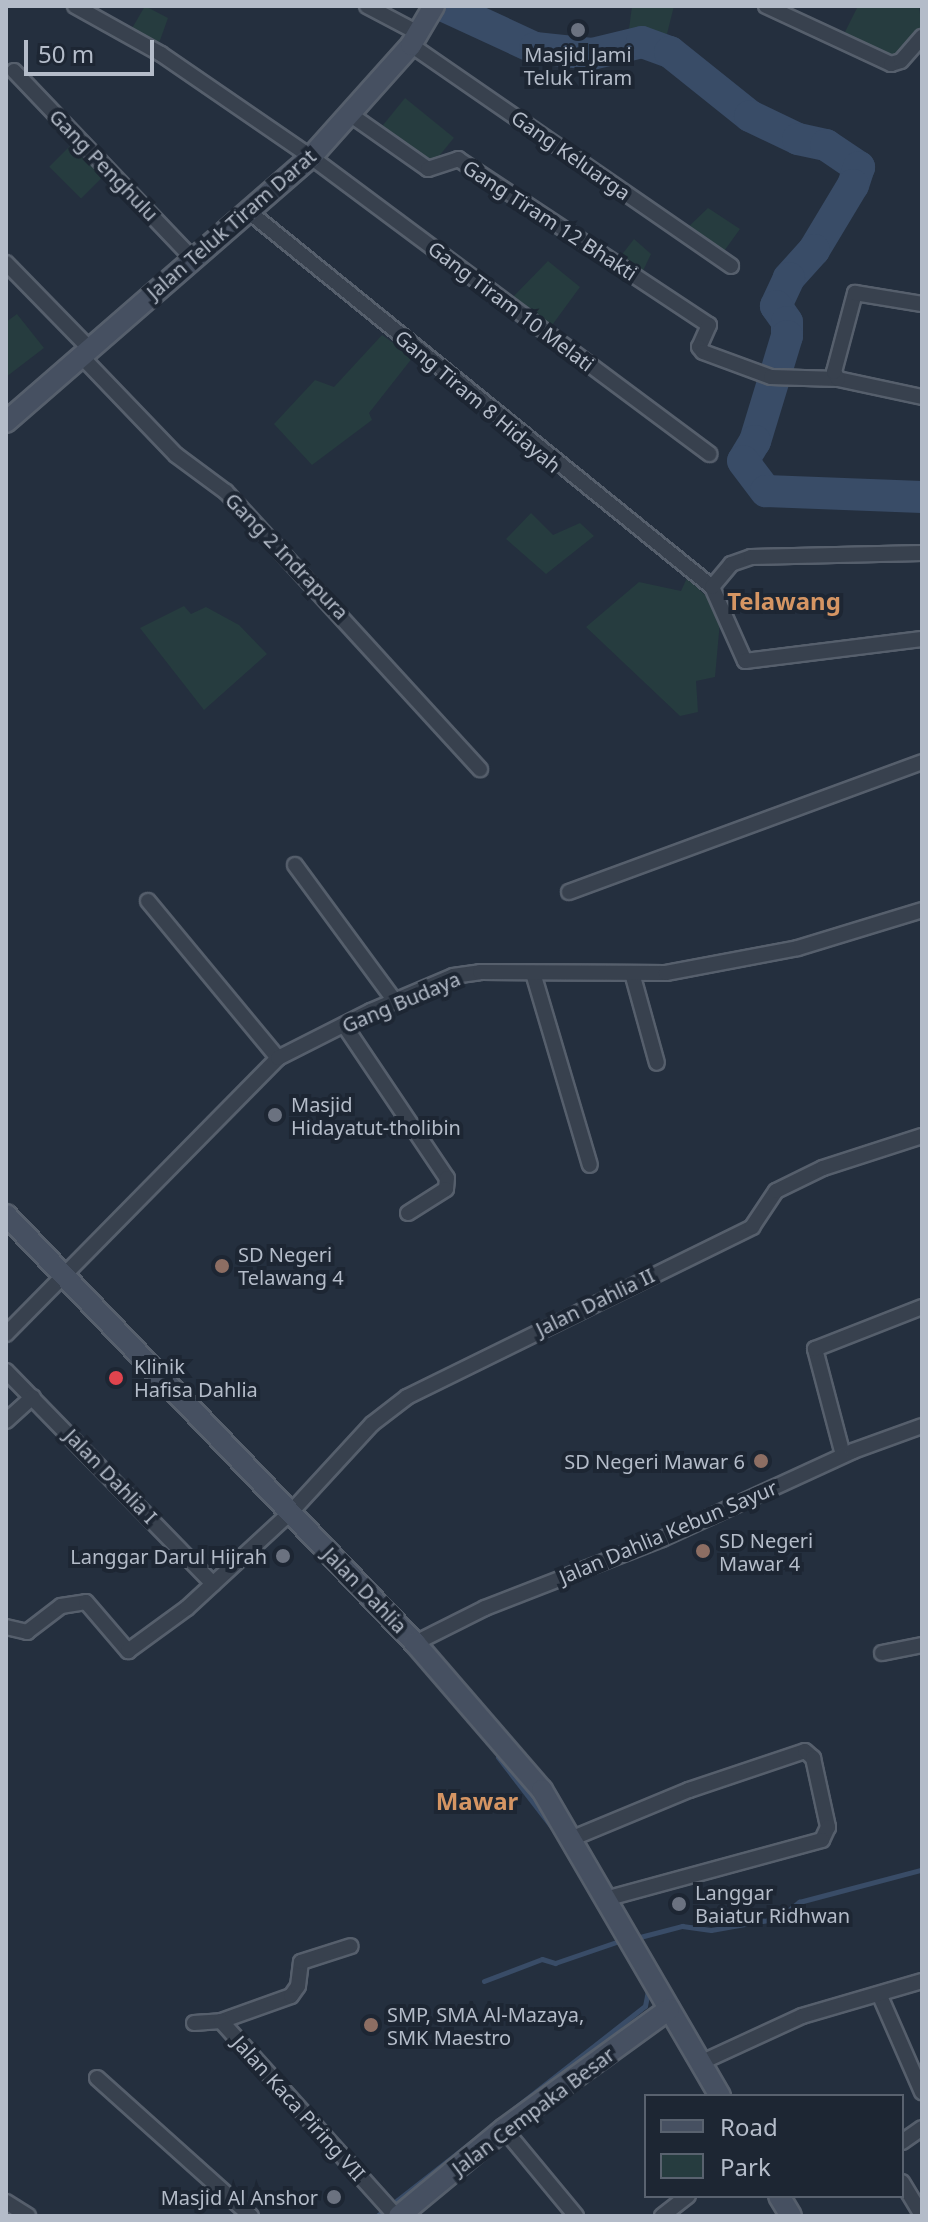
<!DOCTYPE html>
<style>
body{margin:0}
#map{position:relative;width:928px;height:2222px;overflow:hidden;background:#242f3e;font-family:"Noto Sans",sans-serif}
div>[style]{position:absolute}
.green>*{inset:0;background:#263c3f;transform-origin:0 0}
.stream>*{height:5px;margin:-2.5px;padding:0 2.5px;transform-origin:2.5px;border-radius:2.5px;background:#394c67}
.river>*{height:32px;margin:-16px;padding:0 16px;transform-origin:16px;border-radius:16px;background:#394c67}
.roads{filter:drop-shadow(2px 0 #565f6c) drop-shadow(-2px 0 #565f6c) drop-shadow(0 2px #565f6c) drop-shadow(0 -2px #565f6c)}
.street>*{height:14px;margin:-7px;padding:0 7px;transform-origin:7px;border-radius:7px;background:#38414e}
.secondary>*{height:20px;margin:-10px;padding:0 10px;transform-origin:10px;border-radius:10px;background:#465061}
.dots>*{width:22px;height:22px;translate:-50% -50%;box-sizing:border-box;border:4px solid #1d2633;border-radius:50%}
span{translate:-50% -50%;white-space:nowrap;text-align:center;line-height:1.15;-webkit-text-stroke:8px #1d2633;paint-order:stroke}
.poi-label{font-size:20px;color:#b4bcc9}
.left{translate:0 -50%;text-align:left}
.right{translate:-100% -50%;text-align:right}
.street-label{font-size:20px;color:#b4bcc9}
.quarter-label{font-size:24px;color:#d59563;font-weight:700}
.frame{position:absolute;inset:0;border:8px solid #b4bcc9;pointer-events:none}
.legend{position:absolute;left:644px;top:2094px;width:260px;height:104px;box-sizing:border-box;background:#1d2633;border:2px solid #59626f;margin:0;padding:10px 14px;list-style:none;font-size:24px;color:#b4bcc9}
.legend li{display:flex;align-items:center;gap:16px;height:40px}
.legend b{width:40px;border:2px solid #59626f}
.scale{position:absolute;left:24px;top:40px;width:130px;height:36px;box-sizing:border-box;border:4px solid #b4bcc9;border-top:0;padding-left:10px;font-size:24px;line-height:28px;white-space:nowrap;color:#b4bcc9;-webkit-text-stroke:6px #1d2633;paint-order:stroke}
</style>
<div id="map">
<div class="green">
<i style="clip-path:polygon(145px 6px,168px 18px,158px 46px,131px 30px)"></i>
<i style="clip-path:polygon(632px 6px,674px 6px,667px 34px,629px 29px)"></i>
<i style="clip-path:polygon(858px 6px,919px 6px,922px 29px,897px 61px,845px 32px)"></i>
<i style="left:405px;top:98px;width:63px;height:39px;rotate:39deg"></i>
<i style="left:74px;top:142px;width:45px;height:35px;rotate:45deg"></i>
<i style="clip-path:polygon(708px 208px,740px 229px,722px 254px,686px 229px)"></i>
<i style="clip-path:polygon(634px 239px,651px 254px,641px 275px,617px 261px)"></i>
<i style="clip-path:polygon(548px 261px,580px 287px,550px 328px,510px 300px)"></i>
<i style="clip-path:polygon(17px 314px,44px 348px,6px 377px,6px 322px)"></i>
<i style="clip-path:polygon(382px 335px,413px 357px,369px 413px,372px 420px,312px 465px,274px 424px,315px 380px,334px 387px)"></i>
<i style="clip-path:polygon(531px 513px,553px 535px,580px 523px,594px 536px,546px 574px,506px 539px)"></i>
<i style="clip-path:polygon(687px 578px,721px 610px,715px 677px,696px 681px,698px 712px,680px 716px,586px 627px,639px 582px,681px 591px)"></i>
<i style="clip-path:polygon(184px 606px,191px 614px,206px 607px,239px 625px,267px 654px,204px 710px,140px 628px)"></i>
</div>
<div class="stream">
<i style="left:498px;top:1757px;width:87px;rotate:52.5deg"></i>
<i style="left:636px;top:1938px;width:48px;rotate:-14.6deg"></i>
<i style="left:682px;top:1926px;width:29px;rotate:8deg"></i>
<i style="left:711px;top:1930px;width:69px;rotate:-10deg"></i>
<i style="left:779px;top:1918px;width:26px;rotate:-39deg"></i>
<i style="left:799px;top:1902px;width:125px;rotate:-14.8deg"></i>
<i style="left:484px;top:1981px;width:62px;rotate:-20.8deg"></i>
<i style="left:542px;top:1959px;width:14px;rotate:17deg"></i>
<i style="left:555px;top:1963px;width:71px;rotate:-18.9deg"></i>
<i style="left:377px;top:2216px;width:340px;rotate:-38.1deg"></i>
<i style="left:645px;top:2006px;width:16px;rotate:-79deg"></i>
</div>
<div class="river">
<i style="left:444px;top:6px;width:100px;rotate:24.8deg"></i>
<i style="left:535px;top:48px;width:57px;rotate:6deg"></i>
<i style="left:592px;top:54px;width:51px;rotate:-13.5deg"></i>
<i style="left:642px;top:42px;width:30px;rotate:20deg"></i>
<i style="left:670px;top:52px;width:102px;rotate:38.7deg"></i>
<i style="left:750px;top:116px;width:53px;rotate:25.6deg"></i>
<i style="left:798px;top:139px;width:29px;rotate:12deg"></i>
<i style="left:826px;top:145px;width:40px;rotate:34deg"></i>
<i style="left:859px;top:167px;width:19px;rotate:108deg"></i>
<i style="left:853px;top:185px;width:76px;rotate:121deg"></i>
<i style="left:814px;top:250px;width:38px;rotate:132deg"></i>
<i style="left:789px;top:278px;width:31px;rotate:115deg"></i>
<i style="left:776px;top:306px;width:19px;rotate:55deg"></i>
<i style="left:787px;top:322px;width:14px;rotate:90deg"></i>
<i style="left:787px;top:336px;width:110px;rotate:106.9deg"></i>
<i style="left:755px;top:441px;width:23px;rotate:121deg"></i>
<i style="left:743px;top:461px;width:38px;rotate:53deg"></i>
<i style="left:766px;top:491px;width:156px;rotate:2.2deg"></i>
</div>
<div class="roads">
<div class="street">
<i style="left:75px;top:6px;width:98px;rotate:29.2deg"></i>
<i style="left:161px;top:54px;width:182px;rotate:34.5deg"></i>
<i style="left:311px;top:157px;width:497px;rotate:36.7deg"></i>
<i style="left:367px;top:6px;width:60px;rotate:27.8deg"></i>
<i style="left:766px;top:6px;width:138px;rotate:24.9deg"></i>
<i style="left:891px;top:64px;width:10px;rotate:-17deg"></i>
<i style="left:901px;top:61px;width:32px;rotate:-49deg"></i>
<i style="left:411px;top:45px;width:389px;rotate:34.6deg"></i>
<i style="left:14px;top:71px;width:260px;rotate:46.4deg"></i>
<i style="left:351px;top:115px;width:94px;rotate:35deg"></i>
<i style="left:428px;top:169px;width:32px;rotate:-18deg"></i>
<i style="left:458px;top:159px;width:301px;rotate:33.5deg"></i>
<i style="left:709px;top:325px;width:24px;rotate:114deg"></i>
<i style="left:699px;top:347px;width:6px;rotate:51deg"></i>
<i style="left:703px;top:352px;width:72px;rotate:20.2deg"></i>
<i style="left:771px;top:377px;width:67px;rotate:1.7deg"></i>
<i style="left:838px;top:379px;width:86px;rotate:12.1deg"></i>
<i style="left:248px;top:211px;width:597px;rotate:39.02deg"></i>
<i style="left:712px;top:587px;width:81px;rotate:66deg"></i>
<i style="left:745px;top:661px;width:178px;rotate:-7.1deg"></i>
<i style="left:6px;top:263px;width:119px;rotate:45.7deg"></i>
<i style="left:81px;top:356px;width:137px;rotate:46.2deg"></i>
<i style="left:176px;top:455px;width:62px;rotate:36.5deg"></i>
<i style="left:226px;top:492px;width:376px;rotate:47.5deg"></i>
<i style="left:838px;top:379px;width:8px;rotate:-120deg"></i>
<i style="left:834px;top:372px;width:82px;rotate:-75.1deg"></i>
<i style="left:855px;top:293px;width:68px;rotate:9.3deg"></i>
<i style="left:712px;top:587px;width:30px;rotate:-50deg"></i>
<i style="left:731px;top:564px;width:21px;rotate:-19deg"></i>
<i style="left:751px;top:557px;width:171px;rotate:-1.3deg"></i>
<i style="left:295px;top:865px;width:169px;rotate:53.7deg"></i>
<i style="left:569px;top:892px;width:376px;rotate:-20.2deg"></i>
<i style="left:148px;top:901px;width:204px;rotate:50.4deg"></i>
<i style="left:533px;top:973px;width:200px;rotate:73.5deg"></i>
<i style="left:632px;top:973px;width:93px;rotate:74.5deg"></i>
<i style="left:344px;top:1025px;width:184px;rotate:56.1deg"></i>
<i style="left:447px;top:1178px;width:11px;rotate:95deg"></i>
<i style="left:446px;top:1189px;width:45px;rotate:147.7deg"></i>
<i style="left:6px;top:1334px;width:388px;rotate:-45.4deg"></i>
<i style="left:278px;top:1058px;width:104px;rotate:-26.8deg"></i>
<i style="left:371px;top:1011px;width:89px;rotate:-23.1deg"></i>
<i style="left:453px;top:976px;width:27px;rotate:-8deg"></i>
<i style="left:480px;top:972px;width:186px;rotate:0.3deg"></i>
<i style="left:666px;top:973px;width:134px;rotate:-10.7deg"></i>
<i style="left:798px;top:948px;width:130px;rotate:-17deg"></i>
<i style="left:6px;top:1371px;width:297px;rotate:45.8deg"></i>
<i style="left:6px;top:1421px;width:36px;rotate:-42deg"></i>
<i style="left:843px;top:1455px;width:110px;rotate:-104.8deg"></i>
<i style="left:815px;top:1349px;width:115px;rotate:-21.4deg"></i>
<i style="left:6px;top:1627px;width:22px;rotate:13deg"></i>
<i style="left:27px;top:1632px;width:43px;rotate:-37.4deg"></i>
<i style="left:61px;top:1606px;width:25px;rotate:-9deg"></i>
<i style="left:86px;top:1602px;width:65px;rotate:49.4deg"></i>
<i style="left:128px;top:1651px;width:73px;rotate:-36.1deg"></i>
<i style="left:187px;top:1608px;width:142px;rotate:-42.7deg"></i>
<i style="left:291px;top:1512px;width:120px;rotate:-47.4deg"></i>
<i style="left:372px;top:1424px;width:44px;rotate:-37.6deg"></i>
<i style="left:407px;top:1397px;width:385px;rotate:-26.2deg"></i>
<i style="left:752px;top:1227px;width:43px;rotate:-56.3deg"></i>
<i style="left:776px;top:1191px;width:52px;rotate:-26.1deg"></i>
<i style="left:823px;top:1168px;width:104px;rotate:-17.9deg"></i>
<i style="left:415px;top:1643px;width:78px;rotate:-26.6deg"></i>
<i style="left:485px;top:1608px;width:190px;rotate:-21.3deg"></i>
<i style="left:662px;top:1539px;width:210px;rotate:-24.7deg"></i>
<i style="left:853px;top:1451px;width:73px;rotate:-19.9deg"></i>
<i style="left:882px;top:1653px;width:41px;rotate:-11.3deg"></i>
<i style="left:573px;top:1838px;width:126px;rotate:-22.5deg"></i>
<i style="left:689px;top:1790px;width:122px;rotate:-18.6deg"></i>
<i style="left:805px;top:1751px;width:11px;rotate:41deg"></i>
<i style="left:813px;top:1758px;width:71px;rotate:77.7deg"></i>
<i style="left:828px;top:1827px;width:14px;rotate:115deg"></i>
<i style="left:822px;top:1840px;width:222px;rotate:164.8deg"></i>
<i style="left:880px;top:1996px;width:105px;rotate:66.4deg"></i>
<i style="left:221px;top:2021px;width:74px;rotate:-19.7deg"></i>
<i style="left:291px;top:1996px;width:12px;rotate:-55deg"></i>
<i style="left:298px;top:1986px;width:24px;rotate:-83deg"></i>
<i style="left:301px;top:1962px;width:52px;rotate:-17.7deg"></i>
<i style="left:194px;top:2023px;width:27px;rotate:-4deg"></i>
<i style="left:221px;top:2021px;width:262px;rotate:48.1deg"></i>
<i style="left:700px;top:2063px;width:112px;rotate:-24.7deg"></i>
<i style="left:802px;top:2016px;width:125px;rotate:-16.3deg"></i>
<i style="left:97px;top:2078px;width:207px;rotate:41.9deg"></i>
<i style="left:504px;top:2129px;width:113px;rotate:50.4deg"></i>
<i style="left:902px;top:2142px;width:24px;rotate:-35deg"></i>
<i style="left:902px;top:2182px;width:39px;rotate:59deg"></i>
<i style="left:6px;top:2202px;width:26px;rotate:32deg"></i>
<i style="left:662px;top:2216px;width:33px;rotate:-38deg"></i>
</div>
<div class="secondary">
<i style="left:6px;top:422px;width:404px;rotate:-41deg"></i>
<i style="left:311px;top:157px;width:150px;rotate:-48.2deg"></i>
<i style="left:411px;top:45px;width:45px;rotate:-59.5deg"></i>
<i style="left:6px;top:1215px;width:592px;rotate:46.3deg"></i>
<i style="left:415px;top:1643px;width:194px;rotate:49.2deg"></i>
<i style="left:542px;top:1790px;width:354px;rotate:59.8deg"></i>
<i style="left:779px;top:2196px;width:23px;rotate:59deg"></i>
<i style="left:399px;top:2216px;width:136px;rotate:-39.6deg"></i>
<i style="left:504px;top:2129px;width:204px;rotate:-36deg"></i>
</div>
</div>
<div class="dots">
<i style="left:578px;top:30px;background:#6b7280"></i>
<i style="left:275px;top:1115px;background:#6b7280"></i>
<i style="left:222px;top:1266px;background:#8d6e63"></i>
<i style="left:116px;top:1378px;background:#e0444e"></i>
<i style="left:761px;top:1461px;background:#8d6e63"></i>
<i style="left:703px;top:1551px;background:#8d6e63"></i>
<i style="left:283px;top:1556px;background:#6b7280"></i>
<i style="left:679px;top:1904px;background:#6b7280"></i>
<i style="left:371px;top:2025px;background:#8d6e63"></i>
<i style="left:334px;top:2197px;background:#6b7280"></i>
</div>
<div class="poi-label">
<span style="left:578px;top:66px">Masjid Jami<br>Teluk Tiram</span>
<span class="left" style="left:291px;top:1116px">Masjid<br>Hidayatut-tholibin</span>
<span class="left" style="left:238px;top:1266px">SD Negeri<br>Telawang 4</span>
<span class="left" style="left:134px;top:1378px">Klinik<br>Hafisa Dahlia</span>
<span class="right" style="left:745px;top:1461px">SD Negeri Mawar 6</span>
<span class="left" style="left:719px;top:1552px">SD Negeri<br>Mawar 4</span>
<span class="right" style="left:267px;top:1556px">Langgar Darul Hijrah</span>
<span class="left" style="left:695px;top:1904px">Langgar<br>Baiatur Ridhwan</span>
<span class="left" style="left:387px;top:2026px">SMP, SMA Al-Mazaya,<br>SMK Maestro</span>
<span class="right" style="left:318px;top:2197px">Masjid Al Anshor</span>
</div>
<div class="street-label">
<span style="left:571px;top:155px;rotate:35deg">Gang Keluarga</span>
<span style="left:104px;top:165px;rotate:46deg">Gang Penghulu</span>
<span style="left:550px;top:220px;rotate:33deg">Gang Tiram 12 Bhakti</span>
<span style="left:231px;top:224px;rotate:-41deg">Jalan Teluk Tiram Darat</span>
<span style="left:511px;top:306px;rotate:37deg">Gang Tiram 10 Melati</span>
<span style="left:478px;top:401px;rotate:40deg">Gang Tiram 8 Hidayah</span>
<span style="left:287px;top:556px;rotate:46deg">Gang 2 Indrapura</span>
<span style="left:401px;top:1002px;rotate:-23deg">Gang Budaya</span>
<span style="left:595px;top:1302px;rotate:-26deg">Jalan Dahlia II</span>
<span style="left:111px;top:1476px;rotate:46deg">Jalan Dahlia I</span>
<span style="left:668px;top:1532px;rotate:-23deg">Jalan Dahlia Kebun Sayur</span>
<span style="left:365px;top:1590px;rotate:46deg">Jalan Dahlia</span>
<span style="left:299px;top:2108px;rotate:48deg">Jalan Kaca Piring VII</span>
<span style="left:533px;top:2111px;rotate:-37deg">Jalan Cempaka Besar</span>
</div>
<div class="quarter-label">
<span style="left:784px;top:601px">Telawang</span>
<span style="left:477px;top:1801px">Mawar</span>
</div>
<div class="frame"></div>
<ul class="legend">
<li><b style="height:10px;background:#465061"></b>Road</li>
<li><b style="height:22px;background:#263c3f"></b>Park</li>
</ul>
<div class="scale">50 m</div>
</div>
